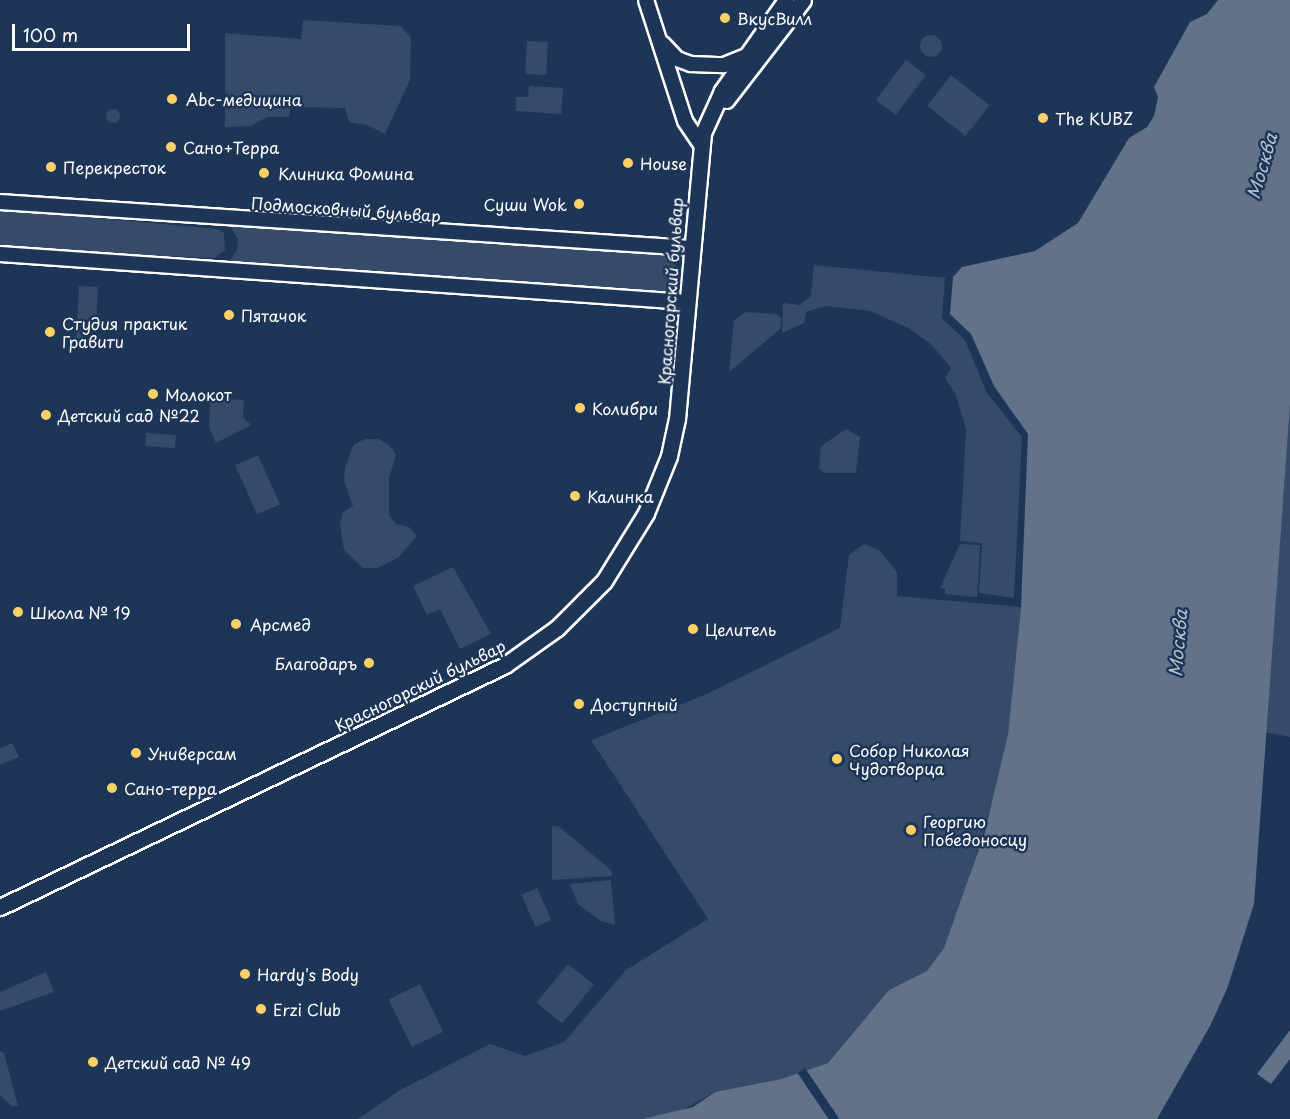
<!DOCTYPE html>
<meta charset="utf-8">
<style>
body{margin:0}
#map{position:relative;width:1290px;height:1119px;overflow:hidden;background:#1d3557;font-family:"Playpen Sans",sans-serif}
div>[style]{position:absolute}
.green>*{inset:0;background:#364b69;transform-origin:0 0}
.round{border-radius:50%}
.water>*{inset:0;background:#617289}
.pier>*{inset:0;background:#1d3557;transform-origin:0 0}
.roads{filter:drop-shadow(2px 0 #fff) drop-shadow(-2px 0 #fff) drop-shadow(0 2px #fff) drop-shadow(0 -2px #fff)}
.tertiary>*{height:14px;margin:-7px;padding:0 7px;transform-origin:7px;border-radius:7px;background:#1d3557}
.secondary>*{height:15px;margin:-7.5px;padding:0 7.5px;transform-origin:7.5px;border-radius:7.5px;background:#1d3557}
.dots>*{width:16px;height:16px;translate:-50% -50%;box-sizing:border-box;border:3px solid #1d3557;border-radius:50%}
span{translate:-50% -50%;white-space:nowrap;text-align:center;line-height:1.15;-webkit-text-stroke:5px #1d3557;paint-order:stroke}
.poi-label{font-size:16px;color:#fff}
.left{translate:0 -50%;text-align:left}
.right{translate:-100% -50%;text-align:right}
.street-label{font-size:16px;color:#fff}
.water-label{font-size:18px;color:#b8c0ca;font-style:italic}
.scale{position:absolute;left:12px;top:24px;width:178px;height:27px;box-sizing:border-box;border:3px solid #fff;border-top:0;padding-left:8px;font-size:18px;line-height:21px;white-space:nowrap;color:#fff;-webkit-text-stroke:4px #1d3557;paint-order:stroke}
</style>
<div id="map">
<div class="green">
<i style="clip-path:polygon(303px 20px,400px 26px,411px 37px,410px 80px,385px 134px,367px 125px,349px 122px,345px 108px,291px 107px,289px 117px,267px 117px,251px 126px,225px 127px,225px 33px,301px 39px)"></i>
<i class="round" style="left:920px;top:35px;width:22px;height:22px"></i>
<i style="left:527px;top:41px;width:21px;height:33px;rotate:3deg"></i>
<i style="left:906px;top:60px;width:25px;height:50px;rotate:37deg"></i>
<i style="left:951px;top:75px;width:49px;height:39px;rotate:38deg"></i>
<i style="clip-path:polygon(529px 86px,563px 88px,561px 114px,516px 111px,516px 97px,528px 97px)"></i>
<i class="round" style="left:106px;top:109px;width:14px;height:14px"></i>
<i style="clip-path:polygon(0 209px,217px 229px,224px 233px,225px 250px,215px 258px,0 249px)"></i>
<i style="clip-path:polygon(229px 224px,667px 253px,677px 268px,676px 282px,666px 293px,227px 264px,237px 250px,238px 239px)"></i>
<i style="clip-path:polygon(814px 265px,945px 278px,942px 318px,965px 340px,987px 393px,1022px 437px,1014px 598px,979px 593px,982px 543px,960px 541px,966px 429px,956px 395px,945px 378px,951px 368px,931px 344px,908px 328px,870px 311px,825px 306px,806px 312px,804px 323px,782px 333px,783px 303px,800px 305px,811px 296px)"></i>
<i style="left:79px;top:286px;width:19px;height:60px;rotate:3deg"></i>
<i style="clip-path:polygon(746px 312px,776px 314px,781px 317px,780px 329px,729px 372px,734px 320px)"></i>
<i style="clip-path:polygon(210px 398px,244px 400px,243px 417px,251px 425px,216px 443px,209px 427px)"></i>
<i style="clip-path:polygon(1290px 405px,1290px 737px,1265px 732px)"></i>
<i style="clip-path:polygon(846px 429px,860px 437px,856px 473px,824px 473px,819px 468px,821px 446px)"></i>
<i style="left:146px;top:433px;width:30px;height:13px;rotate:4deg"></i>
<i style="clip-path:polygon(366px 439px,378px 439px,389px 445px,396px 455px,389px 478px,389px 515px,396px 524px,409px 527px,417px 536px,399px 557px,377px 568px,363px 568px,344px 550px,340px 524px,343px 512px,353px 506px,344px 481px,345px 467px,354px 444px)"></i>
<i style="left:258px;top:455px;width:54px;height:25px;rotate:66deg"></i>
<i style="clip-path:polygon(864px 544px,879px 550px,897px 572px,897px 596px,1021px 607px,1008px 734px,997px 790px,955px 923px,944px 948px,927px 971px,889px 990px,828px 1063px,781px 1079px,715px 1092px,682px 1110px,642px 1119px,358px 1119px,400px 1090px,490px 1044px,525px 1056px,564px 1042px,626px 970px,708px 919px,591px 740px,707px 694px,840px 628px,849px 555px)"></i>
<i style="clip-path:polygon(960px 544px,980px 545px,977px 597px,945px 594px,945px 589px,940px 588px)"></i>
<i style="clip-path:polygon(453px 567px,491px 634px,460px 649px,440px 609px,427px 615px,413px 586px)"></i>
<i style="clip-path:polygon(12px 743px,19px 757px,0 765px,0 748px)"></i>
<i style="clip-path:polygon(552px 826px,558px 826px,611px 870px,612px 876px,552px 880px)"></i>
<i style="clip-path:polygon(611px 880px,615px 925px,601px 921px,578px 904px,570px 884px)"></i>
<i style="left:537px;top:888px;width:35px;height:17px;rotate:66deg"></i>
<i style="left:568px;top:964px;width:33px;height:50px;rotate:39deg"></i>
<i style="clip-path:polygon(46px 972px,54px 992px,0 1011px,0 992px)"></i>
<i style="left:420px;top:984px;width:53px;height:35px;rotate:64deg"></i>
<i style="clip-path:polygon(0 1051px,4px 1053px,18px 1106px,12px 1106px,0 1095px)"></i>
</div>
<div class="water">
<i style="clip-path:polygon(1218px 0,1290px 0,1290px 405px,1254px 904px,1227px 989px,1210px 1026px,1157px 1119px,642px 1119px,693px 1107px,715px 1092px,781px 1079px,828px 1063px,889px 990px,927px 971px,944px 948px,985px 832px,1008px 734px,1021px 607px,1028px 434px,994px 386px,971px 334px,950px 314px,953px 277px,962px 267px,1035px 251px,1078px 223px,1129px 138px,1147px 127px,1154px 116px,1158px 97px,1154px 87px,1190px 22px,1207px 14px)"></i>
<i style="clip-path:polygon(1290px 1030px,1290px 1059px,1271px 1084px,1257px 1074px)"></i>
</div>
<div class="pier">
<i style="left:805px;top:1068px;width:61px;height:9px;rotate:56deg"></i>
</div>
<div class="roads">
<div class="tertiary">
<i style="left:646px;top:0;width:127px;rotate:72.1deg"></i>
<i style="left:685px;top:121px;width:27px;rotate:56deg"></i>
<i style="left:663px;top:44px;width:21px;rotate:47deg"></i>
<i style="left:677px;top:59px;width:15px;rotate:20deg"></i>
<i style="left:691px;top:64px;width:33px;rotate:2deg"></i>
<i style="left:724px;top:65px;width:24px;rotate:-22deg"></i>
<i style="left:0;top:202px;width:692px;rotate:3.81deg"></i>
<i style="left:0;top:254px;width:688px;rotate:4deg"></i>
</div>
<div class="secondary">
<i style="left:726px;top:100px;width:126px;rotate:-52.4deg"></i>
<i style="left:0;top:907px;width:560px;rotate:-25.6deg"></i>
<i style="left:505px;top:665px;width:64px;rotate:-35.4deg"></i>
<i style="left:557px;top:628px;width:66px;rotate:-45deg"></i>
<i style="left:604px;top:581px;width:80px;rotate:-58.3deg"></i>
<i style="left:646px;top:513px;width:61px;rotate:-68deg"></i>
<i style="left:669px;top:456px;width:38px;rotate:-78deg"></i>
<i style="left:677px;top:419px;width:287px;rotate:-84.8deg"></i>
<i style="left:703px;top:133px;width:46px;rotate:-65.7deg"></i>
<i style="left:722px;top:91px;width:111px;rotate:-54.9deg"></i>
</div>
</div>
<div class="dots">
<i style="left:725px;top:18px;background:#ffd166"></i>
<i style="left:172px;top:99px;background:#ffd166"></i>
<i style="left:1043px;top:118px;background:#ffd166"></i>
<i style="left:171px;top:147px;background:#ffd166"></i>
<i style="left:628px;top:163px;background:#ffd166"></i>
<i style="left:51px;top:167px;background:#ffd166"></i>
<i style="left:264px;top:173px;background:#ffd166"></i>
<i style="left:579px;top:204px;background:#ffd166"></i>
<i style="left:229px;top:315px;background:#ffd166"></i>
<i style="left:50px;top:332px;background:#ffd166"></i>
<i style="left:153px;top:394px;background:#ffd166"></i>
<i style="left:580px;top:408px;background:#ffd166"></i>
<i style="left:46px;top:415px;background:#ffd166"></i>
<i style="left:575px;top:496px;background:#ffd166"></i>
<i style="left:18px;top:612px;background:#ffd166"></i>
<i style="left:236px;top:624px;background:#ffd166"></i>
<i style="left:693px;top:629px;background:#ffd166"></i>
<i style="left:369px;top:663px;background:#ffd166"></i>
<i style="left:579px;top:704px;background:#ffd166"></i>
<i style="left:136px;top:753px;background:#ffd166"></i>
<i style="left:837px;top:759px;background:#ffd166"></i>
<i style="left:112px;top:788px;background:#ffd166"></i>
<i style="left:911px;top:830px;background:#ffd166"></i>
<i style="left:245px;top:974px;background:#ffd166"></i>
<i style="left:261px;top:1009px;background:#ffd166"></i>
<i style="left:93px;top:1062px;background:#ffd166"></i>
</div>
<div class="poi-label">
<span class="left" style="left:737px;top:18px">ВкусВилл</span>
<span class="left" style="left:186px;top:99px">Abc-медицина</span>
<span class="left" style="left:1055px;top:118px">The KUBZ</span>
<span class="left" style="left:183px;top:147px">Сано+Терра</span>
<span class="left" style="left:640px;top:163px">House</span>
<span class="left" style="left:63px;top:167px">Перекресток</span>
<span class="left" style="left:278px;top:173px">Клиника Фомина</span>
<span class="right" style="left:567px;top:204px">Суши Wok</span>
<span class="left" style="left:241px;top:315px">Пятачок</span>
<span class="left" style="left:62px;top:332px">Студия практик<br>Гравити</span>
<span class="left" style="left:165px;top:394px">Молокот</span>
<span class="left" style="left:592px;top:408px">Колибри</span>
<span class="left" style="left:58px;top:415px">Детский сад №22</span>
<span class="left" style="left:587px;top:496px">Калинка</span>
<span class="left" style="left:30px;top:612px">Школа № 19</span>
<span class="left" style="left:250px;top:624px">Арсмед</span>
<span class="left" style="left:705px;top:629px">Целитель</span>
<span class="right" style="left:357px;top:663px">Благодаръ</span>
<span class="left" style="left:591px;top:704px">Доступный</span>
<span class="left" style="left:849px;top:759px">Собор Николая<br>Чудотворца</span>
<span class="left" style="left:148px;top:753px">Универсам</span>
<span class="left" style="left:124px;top:788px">Сано-терра</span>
<span class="left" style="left:923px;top:830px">Георгию<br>Победоносцу</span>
<span class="left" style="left:257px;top:974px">Hardy's Body</span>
<span class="left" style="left:273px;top:1009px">Erzi Club</span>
<span class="left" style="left:105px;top:1062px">Детский сад № 49</span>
</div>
<div class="street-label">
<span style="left:346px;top:209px;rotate:4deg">Подмосковный бульвар</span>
<span style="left:670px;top:291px;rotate:-86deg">Красногорский бульвар</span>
<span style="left:420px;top:685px;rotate:-26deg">Красногорский бульвар</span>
</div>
<div class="water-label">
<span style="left:1262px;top:166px;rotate:-74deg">Москва</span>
<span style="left:1178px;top:643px;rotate:-85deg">Москва</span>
</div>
<div class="scale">100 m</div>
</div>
